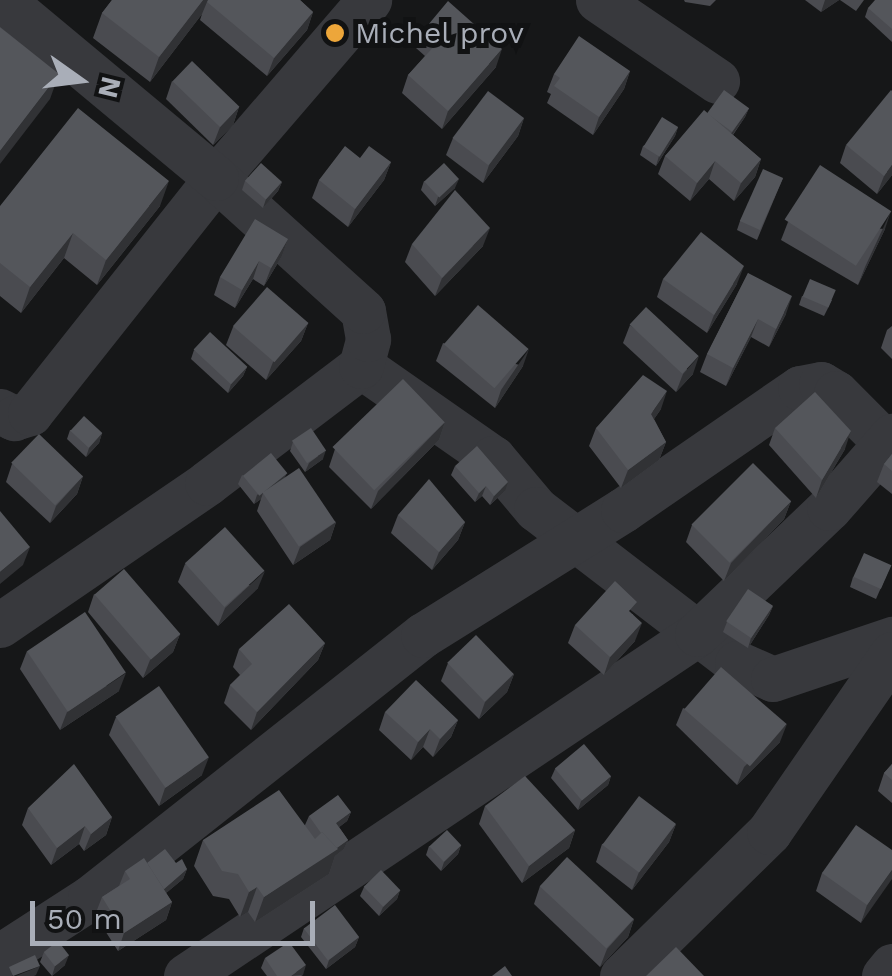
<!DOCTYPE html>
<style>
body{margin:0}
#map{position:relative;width:892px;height:976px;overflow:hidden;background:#161718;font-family:"Work Sans",sans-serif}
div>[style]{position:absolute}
.minor>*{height:45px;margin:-22.5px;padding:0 22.5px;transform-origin:22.5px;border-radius:22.5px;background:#38393d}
.wall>*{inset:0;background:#4a4b50}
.shaded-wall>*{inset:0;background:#313235}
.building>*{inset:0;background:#54565b;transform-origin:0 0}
.dots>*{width:28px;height:28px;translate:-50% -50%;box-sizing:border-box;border:5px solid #111213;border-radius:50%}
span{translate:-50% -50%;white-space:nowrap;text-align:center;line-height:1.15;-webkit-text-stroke:10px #111213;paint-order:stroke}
.poi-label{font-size:30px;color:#a9aeb8}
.left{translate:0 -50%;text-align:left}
.north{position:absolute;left:30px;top:30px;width:100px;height:100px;-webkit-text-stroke:8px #111213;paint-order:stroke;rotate:104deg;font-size:28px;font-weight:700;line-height:40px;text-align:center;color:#a9aeb8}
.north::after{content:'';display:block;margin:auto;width:35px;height:45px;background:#a9aeb8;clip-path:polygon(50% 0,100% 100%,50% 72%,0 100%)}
.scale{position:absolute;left:30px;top:901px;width:285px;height:45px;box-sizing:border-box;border:5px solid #a9aeb8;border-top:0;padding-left:12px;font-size:30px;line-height:35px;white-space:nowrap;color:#a9aeb8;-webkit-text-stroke:8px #111213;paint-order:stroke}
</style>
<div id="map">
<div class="minor">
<i style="left:598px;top:0;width:144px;rotate:34.2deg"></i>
<i style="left:361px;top:366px;width:161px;rotate:34.9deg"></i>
<i style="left:493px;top:458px;width:67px;rotate:49.9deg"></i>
<i style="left:536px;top:509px;width:253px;rotate:37.5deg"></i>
<i style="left:737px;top:663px;width:39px;rotate:24deg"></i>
<i style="left:773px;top:679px;width:126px;rotate:-18.6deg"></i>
<i style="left:0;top:411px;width:16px;rotate:27deg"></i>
<i style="left:14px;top:418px;width:17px;rotate:-17deg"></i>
<i style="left:30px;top:413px;width:300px;rotate:-51.6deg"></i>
<i style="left:216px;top:178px;width:235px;rotate:-49.3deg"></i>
<i style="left:0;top:625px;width:251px;rotate:-34.4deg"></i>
<i style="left:207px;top:483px;width:193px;rotate:-37.2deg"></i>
<i style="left:361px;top:366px;width:28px;rotate:-75deg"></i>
<i style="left:368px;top:339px;width:28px;rotate:-100deg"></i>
<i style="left:363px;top:311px;width:198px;rotate:-137.9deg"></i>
<i style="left:216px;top:178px;width:278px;rotate:-140.2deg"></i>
<i style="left:0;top:956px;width:107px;rotate:-32.8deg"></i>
<i style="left:90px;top:898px;width:424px;rotate:-38.3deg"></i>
<i style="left:423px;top:635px;width:236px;rotate:-32deg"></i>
<i style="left:623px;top:510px;width:215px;rotate:-34.6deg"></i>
<i style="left:800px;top:388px;width:21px;rotate:-11deg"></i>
<i style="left:821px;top:384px;width:17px;rotate:31deg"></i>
<i style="left:836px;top:393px;width:69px;rotate:45deg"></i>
<i style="left:186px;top:976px;width:615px;rotate:-33.79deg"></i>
<i style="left:697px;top:634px;width:182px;rotate:-43.7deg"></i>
<i style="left:829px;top:508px;width:96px;rotate:-48.8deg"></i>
<i style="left:622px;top:976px;width:206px;rotate:-44.4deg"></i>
<i style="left:769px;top:832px;width:216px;rotate:-55.4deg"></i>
<i style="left:884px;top:976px;width:13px;rotate:-51deg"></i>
</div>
<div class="wall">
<i style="clip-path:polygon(112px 0,300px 0,313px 12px,307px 30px,267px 76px,200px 20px,202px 14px,150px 82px,93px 38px,102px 13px)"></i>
<i style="clip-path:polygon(684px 0,716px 0,710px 6px,685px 2px)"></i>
<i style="clip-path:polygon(805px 0,839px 0,821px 12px)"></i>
<i style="clip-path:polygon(840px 0,864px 0,856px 11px)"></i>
<i style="clip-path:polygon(892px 0,892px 42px,865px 17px,868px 8px)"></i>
<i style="clip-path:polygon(423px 31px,496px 67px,442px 129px,402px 93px,408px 75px,425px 56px,416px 48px)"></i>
<i style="clip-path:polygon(630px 71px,624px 89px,593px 135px,547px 103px,551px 94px,547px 92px,554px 74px)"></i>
<i style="clip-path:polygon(172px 81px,239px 107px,233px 125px,213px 145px,166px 99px)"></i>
<i style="clip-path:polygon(749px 108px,745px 117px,733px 135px,761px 159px,755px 177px,734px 201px,709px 179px,690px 201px,658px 174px,665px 156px,707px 114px)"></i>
<i style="clip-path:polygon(524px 118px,518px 136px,483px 183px,446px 155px,453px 138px)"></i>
<i style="clip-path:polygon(678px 127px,675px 136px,656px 166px,640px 155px,643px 146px)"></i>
<i style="clip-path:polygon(846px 145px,892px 175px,877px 194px,840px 163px)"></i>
<i style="clip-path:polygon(360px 158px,391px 162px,384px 180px,348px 227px,312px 198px,319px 180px)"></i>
<i style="clip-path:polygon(783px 178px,757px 240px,737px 230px,740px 221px)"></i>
<i style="clip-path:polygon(245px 181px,282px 182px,278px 191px,263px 208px,242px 190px)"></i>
<i style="clip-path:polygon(424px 181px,455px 188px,435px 206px,421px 190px)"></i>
<i style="clip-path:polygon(0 206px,160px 206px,97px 285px,64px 258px,21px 313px,0 296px)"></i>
<i style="clip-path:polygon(788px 222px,885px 229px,858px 285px,781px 240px)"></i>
<i style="clip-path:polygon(288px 239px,282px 256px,264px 286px,253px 279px,235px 308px,214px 295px,220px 277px)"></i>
<i style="clip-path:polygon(412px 244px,483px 246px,435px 296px,405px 262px)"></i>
<i style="clip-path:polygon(748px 273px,786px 314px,769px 347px,751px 337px,726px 386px,700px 372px,707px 354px)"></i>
<i style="clip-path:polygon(663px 279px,737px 284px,707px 333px,657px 297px)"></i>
<i style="clip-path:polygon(802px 296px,832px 300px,824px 316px,799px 305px)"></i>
<i style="clip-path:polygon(308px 323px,301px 341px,266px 380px,226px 345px,233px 327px)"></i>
<i style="clip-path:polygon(630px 325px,693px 374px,676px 392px,623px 343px)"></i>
<i style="clip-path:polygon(892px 326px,892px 359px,881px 348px,887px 330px)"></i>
<i style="clip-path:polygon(443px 343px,523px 366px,495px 408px,436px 361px)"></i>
<i style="clip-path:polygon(194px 350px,247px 367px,243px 376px,228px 393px,191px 359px)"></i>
<i style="clip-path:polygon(661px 409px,654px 419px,666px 442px,659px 460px,621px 488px,589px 446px,596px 428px)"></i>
<i style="clip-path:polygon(445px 422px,439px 440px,371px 509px,329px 467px,335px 449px)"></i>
<i style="clip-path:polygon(775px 428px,845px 449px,816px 498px,769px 445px)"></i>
<i style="clip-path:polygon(70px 430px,102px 433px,99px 443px,86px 457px,67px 439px)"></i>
<i style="clip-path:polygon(293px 442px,323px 459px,305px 472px,290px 451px)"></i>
<i style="clip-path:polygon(892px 454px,892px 494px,877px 482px,884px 464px)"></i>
<i style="clip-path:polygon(12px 464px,83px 476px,77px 494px,50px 523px,6px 482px)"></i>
<i style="clip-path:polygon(455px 466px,505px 491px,490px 505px,482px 496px,475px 502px,451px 475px)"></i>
<i style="clip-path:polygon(242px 475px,336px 522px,330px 540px,293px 565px,257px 511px,261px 499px,254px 504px,238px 484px)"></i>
<i style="clip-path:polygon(791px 501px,784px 519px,724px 581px,686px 542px,692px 525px)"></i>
<i style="clip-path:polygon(398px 515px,465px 522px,458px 540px,432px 570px,391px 533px)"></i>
<i style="clip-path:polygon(185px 564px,258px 588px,218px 626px,178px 582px)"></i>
<i style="clip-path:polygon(891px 565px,876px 599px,850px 587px,853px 577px)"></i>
<i style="clip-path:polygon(94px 594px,180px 634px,173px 652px,143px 678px,88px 612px)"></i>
<i style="clip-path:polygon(773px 606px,769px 615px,748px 648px,723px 632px,727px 622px)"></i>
<i style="clip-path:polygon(633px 614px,635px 641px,604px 675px,568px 643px,575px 625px)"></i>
<i style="clip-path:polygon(325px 643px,318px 660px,251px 730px,224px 703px,230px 685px,240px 675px,233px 667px,239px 649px)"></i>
<i style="clip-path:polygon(27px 651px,119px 691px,60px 730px,20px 669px)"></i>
<i style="clip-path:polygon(448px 663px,514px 674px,507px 692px,479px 719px,441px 681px)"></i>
<i style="clip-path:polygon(683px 708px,780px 742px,737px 785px,676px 725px)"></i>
<i style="clip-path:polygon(385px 712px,458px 720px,451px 737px,433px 757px,423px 747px,411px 760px,379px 730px)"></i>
<i style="clip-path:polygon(116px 717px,202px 775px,159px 806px,109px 735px)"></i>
<i style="clip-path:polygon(892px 764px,892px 803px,878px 791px,884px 773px)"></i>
<i style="clip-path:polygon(555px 769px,611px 776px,608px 785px,578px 810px,551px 778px)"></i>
<i style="clip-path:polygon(485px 806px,575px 830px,569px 848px,522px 883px,479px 824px)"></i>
<i style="clip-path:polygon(28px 808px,112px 817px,106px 835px,84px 851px,79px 844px,51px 865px,22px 825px)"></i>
<i style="clip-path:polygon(351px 812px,347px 821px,339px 827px,348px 840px,344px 849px,335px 856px,329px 874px,255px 922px,248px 912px,240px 917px,229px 899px,213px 896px,194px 866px,203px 840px,305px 825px,309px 816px)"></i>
<i style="clip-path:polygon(676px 824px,669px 842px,632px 890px,596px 862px,602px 844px)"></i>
<i style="clip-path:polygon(461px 845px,458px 854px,441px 871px,426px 855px,429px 846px)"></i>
<i style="clip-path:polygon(892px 850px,861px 923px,816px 891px,822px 873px)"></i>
<i style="clip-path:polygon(176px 863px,187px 869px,183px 879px,166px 893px,172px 902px,166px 920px,118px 951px,95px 915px,102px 897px,119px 886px,125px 871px)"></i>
<i style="clip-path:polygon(540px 886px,634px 919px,628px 937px,600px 967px,534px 904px)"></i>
<i style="clip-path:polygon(364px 887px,400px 890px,397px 899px,379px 916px,360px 896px)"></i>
<i style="clip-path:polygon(304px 928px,359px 937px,355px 947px,326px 969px,301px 937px)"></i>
<i style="clip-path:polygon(44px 952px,65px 965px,52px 976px,40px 962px)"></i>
<i style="clip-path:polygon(265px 958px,303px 975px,301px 976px,267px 976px,261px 968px)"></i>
</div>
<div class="shaded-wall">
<i style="clip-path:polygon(203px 0,213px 0,207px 2px,202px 14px,150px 82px,159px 57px)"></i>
<i style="clip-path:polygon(825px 0,839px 0,821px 12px)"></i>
<i style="clip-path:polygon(313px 12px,307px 30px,267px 76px,274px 58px)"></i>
<i style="clip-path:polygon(502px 49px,496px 67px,442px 129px,448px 111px)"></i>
<i style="clip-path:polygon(630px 71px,624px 89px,593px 135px,599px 117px)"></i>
<i style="clip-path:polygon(59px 74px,50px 99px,0 164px,0 151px)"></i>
<i style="clip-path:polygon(239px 107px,233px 125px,213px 145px,220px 127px)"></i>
<i style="clip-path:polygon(749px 108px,745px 117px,724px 147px,728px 138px)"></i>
<i style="clip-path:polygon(524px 118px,518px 136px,483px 183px,489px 165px)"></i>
<i style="clip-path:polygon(678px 127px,675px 136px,656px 166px,659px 156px)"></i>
<i style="clip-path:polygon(761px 159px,755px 177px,734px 201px,741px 183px)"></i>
<i style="clip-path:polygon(715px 161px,709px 179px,690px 201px,697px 183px)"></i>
<i style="clip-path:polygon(391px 162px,384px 180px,348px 227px,355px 209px)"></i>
<i style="clip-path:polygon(892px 165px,892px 175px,877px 194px,884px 176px)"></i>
<i style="clip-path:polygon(459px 179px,455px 188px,435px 206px,438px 197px)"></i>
<i style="clip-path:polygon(169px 181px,160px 206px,97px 285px,106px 260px)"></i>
<i style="clip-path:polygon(282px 182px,278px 191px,263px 208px,266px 199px)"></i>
<i style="clip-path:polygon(891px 211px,885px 229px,858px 285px,865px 267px)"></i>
<i style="clip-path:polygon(490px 228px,483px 246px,435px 296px,442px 278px)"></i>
<i style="clip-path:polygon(73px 233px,64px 258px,21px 313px,30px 287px)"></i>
<i style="clip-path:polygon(288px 239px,282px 256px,264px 286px,271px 268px)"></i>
<i style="clip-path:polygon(259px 261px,253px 279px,235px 308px,242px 290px)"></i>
<i style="clip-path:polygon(744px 266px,737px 284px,707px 333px,714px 315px)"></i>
<i style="clip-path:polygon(792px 296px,786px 314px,769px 347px,776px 329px)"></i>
<i style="clip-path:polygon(758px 319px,751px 337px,726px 386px,733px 368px)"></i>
<i style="clip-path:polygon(308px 323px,301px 341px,266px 380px,273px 362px)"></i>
<i style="clip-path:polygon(529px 349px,523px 366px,495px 408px,501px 390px)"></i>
<i style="clip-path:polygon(699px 356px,693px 374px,676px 392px,683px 374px)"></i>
<i style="clip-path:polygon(247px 367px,243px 376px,228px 393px,231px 384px)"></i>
<i style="clip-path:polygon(667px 391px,661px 409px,645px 432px,651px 414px)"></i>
<i style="clip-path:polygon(445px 422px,439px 440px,371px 509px,378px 491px)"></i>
<i style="clip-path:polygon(851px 431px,845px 449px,816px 498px,822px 480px)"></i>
<i style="clip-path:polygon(102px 433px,99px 443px,86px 457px,89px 448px)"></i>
<i style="clip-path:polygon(666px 442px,659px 460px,621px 488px,628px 470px)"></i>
<i style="clip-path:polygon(326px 450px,323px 459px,305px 472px,309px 463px)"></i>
<i style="clip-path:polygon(287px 473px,283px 482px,263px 493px,261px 499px,254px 504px,257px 495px)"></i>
<i style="clip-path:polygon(83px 476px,77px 494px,50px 523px,56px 506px)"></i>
<i style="clip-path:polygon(508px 482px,505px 491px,490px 505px,494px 496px)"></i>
<i style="clip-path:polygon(486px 486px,482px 496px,475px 502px,479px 493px)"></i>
<i style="clip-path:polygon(791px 501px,784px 519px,724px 581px,731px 563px)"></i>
<i style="clip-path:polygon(336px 522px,330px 540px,293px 565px,300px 547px)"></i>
<i style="clip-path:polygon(465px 522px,458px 540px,432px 570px,439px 552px)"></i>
<i style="clip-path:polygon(30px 547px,23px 565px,0 584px,0 572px)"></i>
<i style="clip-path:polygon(265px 571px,258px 588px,218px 626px,225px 608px)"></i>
<i style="clip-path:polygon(773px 606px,769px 615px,748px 648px,751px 638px)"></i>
<i style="clip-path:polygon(642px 623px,635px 641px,604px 675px,610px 657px)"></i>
<i style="clip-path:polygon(180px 634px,173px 652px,143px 678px,150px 660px)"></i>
<i style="clip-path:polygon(325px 643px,318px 660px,251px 730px,257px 712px)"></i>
<i style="clip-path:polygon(126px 673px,119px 691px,60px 730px,67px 712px)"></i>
<i style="clip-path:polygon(514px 674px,507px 692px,479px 719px,485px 702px)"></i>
<i style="clip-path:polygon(458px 720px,451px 737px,433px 757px,440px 739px)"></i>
<i style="clip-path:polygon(787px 724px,780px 742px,737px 785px,744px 767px)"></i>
<i style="clip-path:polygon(430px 729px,423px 747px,411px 760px,418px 742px)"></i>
<i style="clip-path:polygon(209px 757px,202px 775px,159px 806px,165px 788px)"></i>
<i style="clip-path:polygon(611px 776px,608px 785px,578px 810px,581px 801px)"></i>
<i style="clip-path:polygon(351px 812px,347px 821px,333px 832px,336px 823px)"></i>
<i style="clip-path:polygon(112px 817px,106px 835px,84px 851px,91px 834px)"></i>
<i style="clip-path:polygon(676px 824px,669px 842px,632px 890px,639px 872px)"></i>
<i style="clip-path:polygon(85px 826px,79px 844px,51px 865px,57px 848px)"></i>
<i style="clip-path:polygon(575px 830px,569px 848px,522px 883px,529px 866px)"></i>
<i style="clip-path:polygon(348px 840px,344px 849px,335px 856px,329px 874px,255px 922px,264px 897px)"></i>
<i style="clip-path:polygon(461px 845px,458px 854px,441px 871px,444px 862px)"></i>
<i style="clip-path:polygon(187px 869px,183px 879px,159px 899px,163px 890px)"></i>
<i style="clip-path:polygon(892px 870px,892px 879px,861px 923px,867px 905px)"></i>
<i style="clip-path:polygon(257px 887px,248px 912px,240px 917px,249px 892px)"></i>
<i style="clip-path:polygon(400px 890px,397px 899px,379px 916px,383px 907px)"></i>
<i style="clip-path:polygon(172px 902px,166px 920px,118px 951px,124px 933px)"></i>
<i style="clip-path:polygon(634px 919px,628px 937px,600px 967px,607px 949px)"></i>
<i style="clip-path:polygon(359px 937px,355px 947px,326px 969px,329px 960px)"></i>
<i style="clip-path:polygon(69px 955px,65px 965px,52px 976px,55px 966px)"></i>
<i style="clip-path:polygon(306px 965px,303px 975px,291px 976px)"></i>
<i style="clip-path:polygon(40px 966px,36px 975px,34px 976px,16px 976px)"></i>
</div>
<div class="building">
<i style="clip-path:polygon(112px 0,203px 0,159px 57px,102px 13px)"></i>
<i style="clip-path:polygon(208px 0,300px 0,313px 12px,274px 58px,207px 2px)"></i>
<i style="clip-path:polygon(875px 0,892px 0,892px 29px,868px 8px)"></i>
<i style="clip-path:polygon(448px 1px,502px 49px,448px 111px,408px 75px,437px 43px,423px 31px)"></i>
<i style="clip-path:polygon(0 27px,59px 74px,0 151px)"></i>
<i style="clip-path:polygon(579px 36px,630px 71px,599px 117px,554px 86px,560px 78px,554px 74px)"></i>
<i style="left:192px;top:61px;width:66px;height:28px;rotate:44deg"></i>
<i style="left:724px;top:90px;width:31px;height:29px;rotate:36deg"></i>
<i style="clip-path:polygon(891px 90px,892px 91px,892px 165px,884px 176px,846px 145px)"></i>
<i style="left:488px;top:91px;width:45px;height:59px;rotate:37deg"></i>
<i style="clip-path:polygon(78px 108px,169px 181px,106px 260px,73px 233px,30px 287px,0 263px,0 206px)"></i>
<i style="clip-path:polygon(704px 110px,761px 159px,741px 183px,715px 161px,697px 183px,665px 156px)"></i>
<i style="left:662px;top:117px;width:19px;height:35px;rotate:32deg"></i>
<i style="clip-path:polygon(345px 146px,360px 158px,369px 146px,391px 162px,355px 209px,319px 180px)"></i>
<i style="left:261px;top:163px;width:28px;height:24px;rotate:42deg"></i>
<i style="left:444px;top:163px;width:22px;height:27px;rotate:47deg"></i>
<i style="left:820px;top:165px;width:85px;height:65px;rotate:33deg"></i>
<i style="left:763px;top:169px;width:22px;height:57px;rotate:24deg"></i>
<i style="clip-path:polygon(455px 190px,490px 228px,442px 278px,412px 244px)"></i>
<i style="clip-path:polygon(255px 219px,288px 239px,271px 268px,259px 261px,242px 290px,220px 277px)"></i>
<i style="clip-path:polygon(701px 232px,744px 266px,714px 315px,663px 279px)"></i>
<i style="clip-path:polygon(748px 273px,792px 296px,776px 329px,758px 319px,733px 368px,707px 354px)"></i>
<i style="left:810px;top:279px;width:28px;height:19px;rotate:23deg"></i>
<i style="left:267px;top:287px;width:55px;height:52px;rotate:41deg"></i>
<i style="left:478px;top:305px;width:67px;height:52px;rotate:41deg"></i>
<i style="left:646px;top:307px;width:72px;height:24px;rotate:43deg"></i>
<i style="left:210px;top:332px;width:51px;height:24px;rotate:43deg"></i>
<i style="clip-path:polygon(643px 375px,667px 391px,651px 414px,666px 442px,628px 470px,596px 428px)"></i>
<i style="left:403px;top:379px;width:60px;height:98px;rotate:46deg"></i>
<i style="clip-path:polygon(815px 392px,851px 431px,822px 480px,775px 428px)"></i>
<i style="left:84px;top:416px;width:25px;height:20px;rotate:43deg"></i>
<i style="left:311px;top:428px;width:27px;height:23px;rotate:56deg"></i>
<i style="left:39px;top:434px;width:61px;height:40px;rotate:44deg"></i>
<i style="clip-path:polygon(477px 446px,508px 482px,494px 496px,486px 486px,479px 493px,455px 466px)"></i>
<i style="left:271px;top:453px;width:26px;height:36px;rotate:51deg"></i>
<i style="clip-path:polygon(892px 454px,892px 471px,884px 464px)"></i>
<i style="left:753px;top:463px;width:54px;height:87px;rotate:45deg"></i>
<i style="left:299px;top:468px;width:65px;height:44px;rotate:56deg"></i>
<i style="clip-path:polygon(429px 479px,465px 522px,439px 552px,398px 515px)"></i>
<i style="clip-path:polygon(0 511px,30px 547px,0 572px)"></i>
<i style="left:225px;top:527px;width:59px;height:54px;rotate:48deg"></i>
<i style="left:864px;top:553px;width:30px;height:26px;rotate:24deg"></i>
<i style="left:124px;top:569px;width:86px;height:39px;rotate:49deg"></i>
<i style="clip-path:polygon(615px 581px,637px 602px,629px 611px,642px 623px,610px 657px,575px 625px)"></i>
<i style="left:748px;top:589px;width:30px;height:39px;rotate:34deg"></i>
<i style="clip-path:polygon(289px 604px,325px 643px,257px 712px,230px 685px,252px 664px,239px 649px)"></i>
<i style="left:85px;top:612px;width:73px;height:70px;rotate:56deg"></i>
<i style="left:476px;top:635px;width:54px;height:40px;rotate:46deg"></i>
<i style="left:721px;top:667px;width:87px;height:56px;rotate:41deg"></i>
<i style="clip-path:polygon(416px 680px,458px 720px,440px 739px,430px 729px,418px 742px,385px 712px)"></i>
<i style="left:159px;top:686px;width:87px;height:53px;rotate:55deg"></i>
<i style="left:584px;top:744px;width:42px;height:38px;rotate:50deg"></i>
<i style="clip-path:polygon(74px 764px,112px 817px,91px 834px,85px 826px,57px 848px,28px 808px)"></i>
<i style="clip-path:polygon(892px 764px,892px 780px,884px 773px)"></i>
<i style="clip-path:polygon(525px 776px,575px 830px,529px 866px,485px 806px)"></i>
<i style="clip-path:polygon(279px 790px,315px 839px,322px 832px,338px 849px,264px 897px,257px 887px,249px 892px,238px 874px,222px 871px,203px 840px)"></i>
<i style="clip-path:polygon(338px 795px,351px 812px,336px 823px,348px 840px,337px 848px,322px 832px,321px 833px,309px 816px)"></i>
<i style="left:639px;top:796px;width:46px;height:61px;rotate:37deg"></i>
<i style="clip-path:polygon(856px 825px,892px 850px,892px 870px,867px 905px,822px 873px)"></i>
<i style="left:447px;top:830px;width:21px;height:24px;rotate:47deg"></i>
<i style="clip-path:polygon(165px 849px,176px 863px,182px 859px,187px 869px,164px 889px,147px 863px)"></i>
<i style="left:567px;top:857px;width:91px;height:40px;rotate:43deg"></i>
<i style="clip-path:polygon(144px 858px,172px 902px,124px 933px,102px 897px,130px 879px,125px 871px)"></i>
<i style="left:381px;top:870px;width:28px;height:24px;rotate:46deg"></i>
<i style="left:335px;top:905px;width:40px;height:39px;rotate:53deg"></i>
<i style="left:58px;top:941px;width:18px;height:18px;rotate:52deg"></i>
<i style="clip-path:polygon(289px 942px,306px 965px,291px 976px,277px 976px,265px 958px)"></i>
<i style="clip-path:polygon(676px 947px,704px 976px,646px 976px)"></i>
<i style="clip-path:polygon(35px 955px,40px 966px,13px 976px,9px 967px)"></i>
<i style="clip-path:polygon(505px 966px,512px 976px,492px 976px)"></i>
</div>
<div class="dots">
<i style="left:335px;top:33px;background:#eda63a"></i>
</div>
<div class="poi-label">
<span class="left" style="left:355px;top:33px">Michel prov</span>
</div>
<div class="north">N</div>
<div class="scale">50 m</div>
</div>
